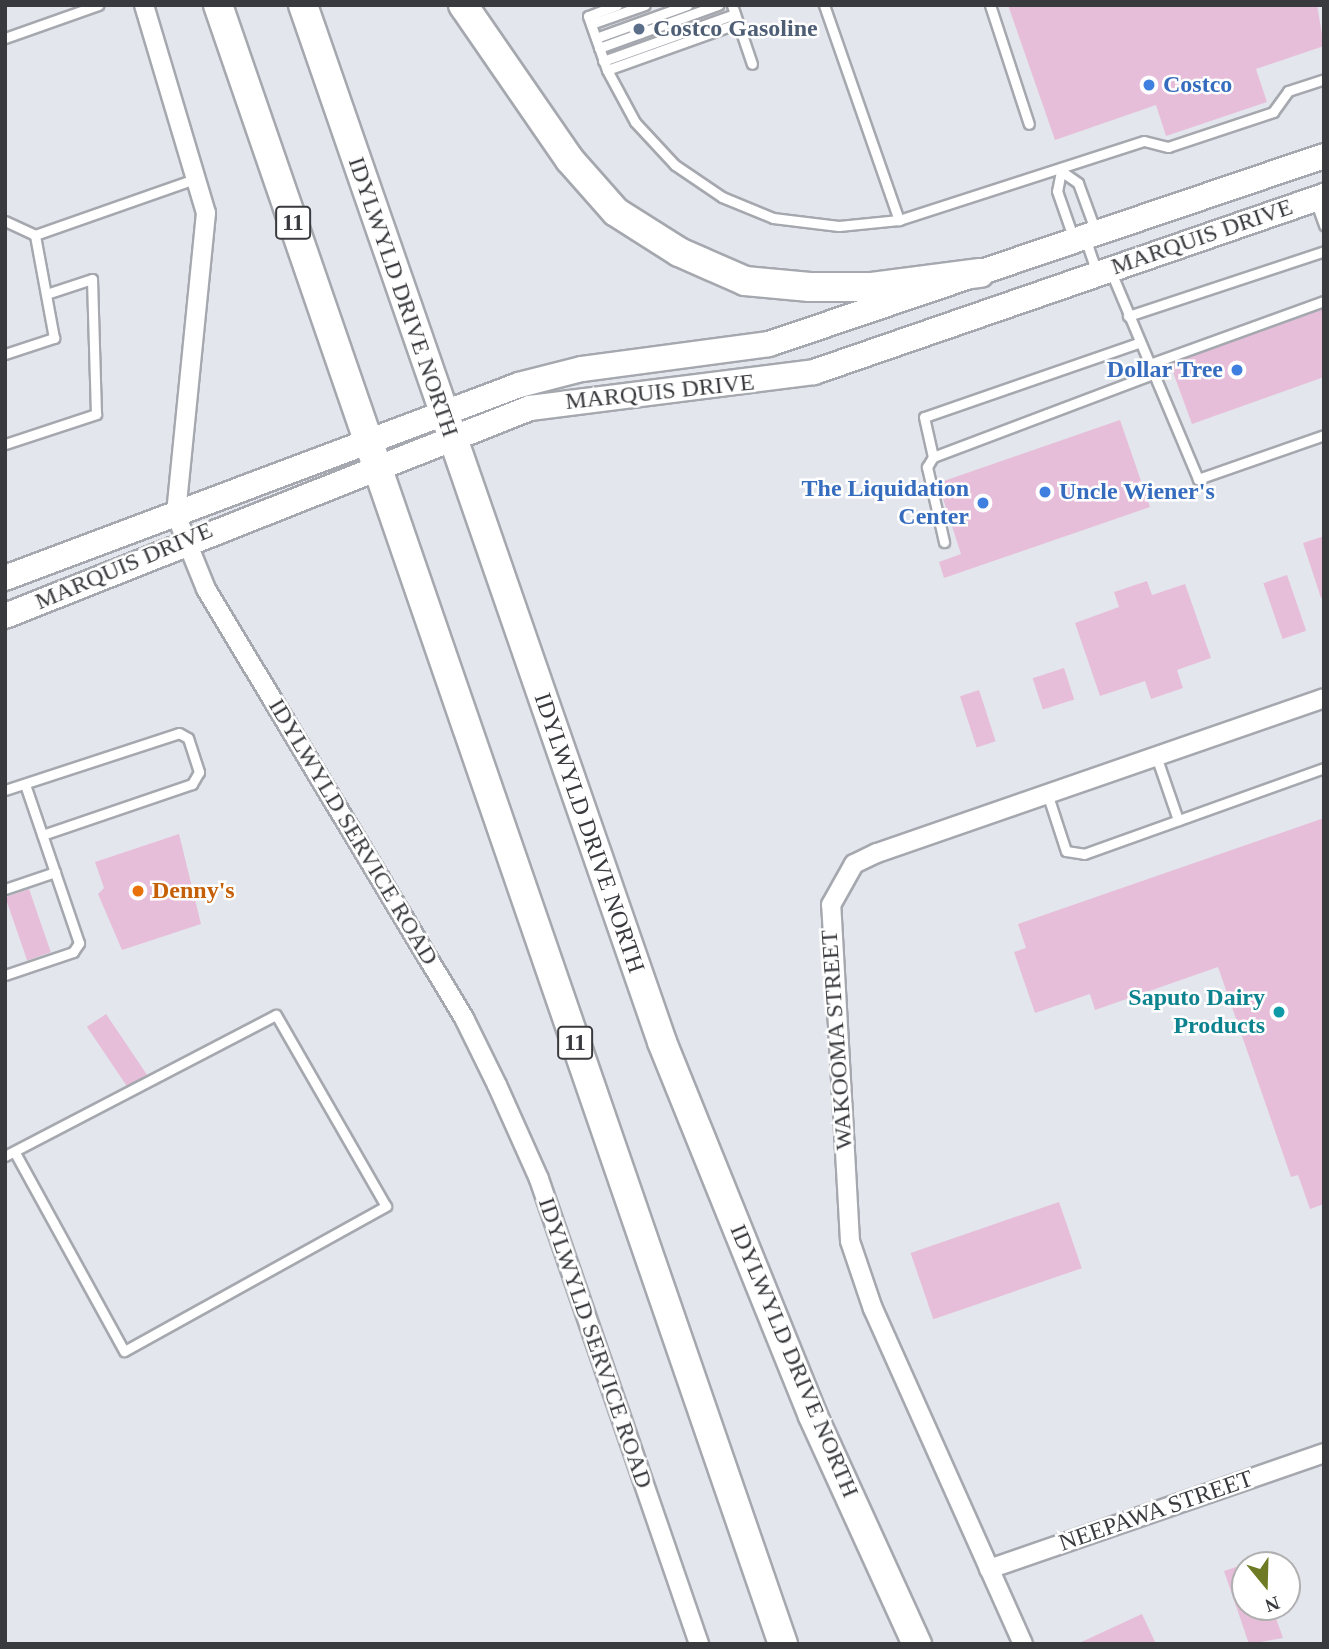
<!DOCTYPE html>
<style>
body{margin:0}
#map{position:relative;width:1329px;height:1649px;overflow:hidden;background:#e3e6ec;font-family:Georgia,serif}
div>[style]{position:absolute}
.building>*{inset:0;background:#e7bed9;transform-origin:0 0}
.roads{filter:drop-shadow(2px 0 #a5a8ae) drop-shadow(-2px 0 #a5a8ae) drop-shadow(0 2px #a5a8ae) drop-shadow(0 -2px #a5a8ae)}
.service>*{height:9px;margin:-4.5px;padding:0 4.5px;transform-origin:4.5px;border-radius:4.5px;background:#fff}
.minor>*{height:18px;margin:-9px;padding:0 9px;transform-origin:9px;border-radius:9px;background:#fff}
.secondary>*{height:24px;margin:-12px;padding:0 12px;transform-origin:12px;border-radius:12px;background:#fff}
.trunk>*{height:28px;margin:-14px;padding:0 14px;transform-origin:14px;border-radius:14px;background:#fff}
.dots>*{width:19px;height:19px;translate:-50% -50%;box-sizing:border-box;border:4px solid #fff;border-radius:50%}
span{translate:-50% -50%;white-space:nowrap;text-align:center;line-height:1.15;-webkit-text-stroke:5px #fff;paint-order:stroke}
.shield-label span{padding:2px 5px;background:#fff;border:2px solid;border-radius:5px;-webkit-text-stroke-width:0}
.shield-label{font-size:23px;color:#393a3d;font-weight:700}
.service-label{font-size:24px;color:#4e5e75;font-weight:700}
.left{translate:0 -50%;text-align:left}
.shop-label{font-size:24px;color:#366cbe;font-weight:700}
.right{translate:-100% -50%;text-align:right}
.street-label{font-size:24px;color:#393a3d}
.food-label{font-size:24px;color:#c56008;font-weight:700}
.culture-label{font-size:24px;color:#0d838f;font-weight:700}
.frame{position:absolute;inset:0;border:7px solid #393a3d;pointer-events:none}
.north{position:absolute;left:1231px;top:1551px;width:70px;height:70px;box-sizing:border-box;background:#fff;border:2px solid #b0b0b1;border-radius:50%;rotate:161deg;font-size:19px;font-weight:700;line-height:28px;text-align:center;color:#393a3d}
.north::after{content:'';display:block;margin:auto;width:24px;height:32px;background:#6f7a25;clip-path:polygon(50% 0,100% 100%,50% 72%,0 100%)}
</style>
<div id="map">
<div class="building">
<i style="clip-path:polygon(1008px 5px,1317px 5px,1324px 46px,1256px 69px,1267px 102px,1166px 136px,1156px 105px,1055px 140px)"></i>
<i style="clip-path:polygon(1324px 309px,1324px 377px,1192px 424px,1170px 364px)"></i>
<i style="clip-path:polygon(1120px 420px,1150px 507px,944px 578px,939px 562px,961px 554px,938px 483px)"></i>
<i style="clip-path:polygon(1324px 536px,1324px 597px,1321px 598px,1303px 543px)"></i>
<i style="left:1287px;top:575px;width:59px;height:25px;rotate:71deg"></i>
<i style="clip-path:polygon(1147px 581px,1152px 595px,1185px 584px,1211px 658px,1177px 670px,1183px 688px,1151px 699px,1145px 681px,1100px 696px,1075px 623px,1119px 607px,1114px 592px)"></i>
<i style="left:1064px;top:668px;width:33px;height:33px;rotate:72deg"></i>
<i style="left:979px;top:690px;width:54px;height:20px;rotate:72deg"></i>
<i style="clip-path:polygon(1324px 818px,1324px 1204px,1310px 1209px,1298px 1175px,1291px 1177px,1218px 967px,1095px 1010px,1090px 994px,1035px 1013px,1014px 952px,1026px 948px,1018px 924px)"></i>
<i style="clip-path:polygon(179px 834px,201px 924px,122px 950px,98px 894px,104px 888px,95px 862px)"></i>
<i style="left:29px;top:889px;width:67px;height:25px;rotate:71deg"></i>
<i style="left:106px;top:1014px;width:73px;height:23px;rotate:56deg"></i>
<i style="left:1059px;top:1202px;width:70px;height:157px;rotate:71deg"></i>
<i style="clip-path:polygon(1245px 1564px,1245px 1607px,1272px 1607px,1283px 1638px,1249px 1644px,1224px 1571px)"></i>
<i style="clip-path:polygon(1142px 1614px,1156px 1644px,1077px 1644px)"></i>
</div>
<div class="roads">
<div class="service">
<i style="left:617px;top:5px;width:31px;rotate:159deg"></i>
<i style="left:588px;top:16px;width:57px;rotate:70.6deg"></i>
<i style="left:607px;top:70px;width:59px;rotate:61.7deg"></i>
<i style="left:635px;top:122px;width:59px;rotate:47.1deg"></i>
<i style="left:675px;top:165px;width:57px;rotate:34.2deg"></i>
<i style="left:722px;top:197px;width:55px;rotate:22.4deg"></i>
<i style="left:773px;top:218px;width:66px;rotate:6.9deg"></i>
<i style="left:839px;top:226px;width:60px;rotate:-5.7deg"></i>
<i style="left:899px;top:220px;width:257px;rotate:-17.9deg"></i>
<i style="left:1144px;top:141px;width:25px;rotate:14deg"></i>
<i style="left:1168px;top:147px;width:111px;rotate:-18.4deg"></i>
<i style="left:1273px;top:112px;width:26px;rotate:-54deg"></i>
<i style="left:1288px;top:91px;width:38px;rotate:-18deg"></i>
<i style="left:732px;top:5px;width:62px;rotate:71.3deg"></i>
<i style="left:824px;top:5px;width:228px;rotate:70.8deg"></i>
<i style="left:990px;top:5px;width:125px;rotate:71.9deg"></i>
<i style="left:591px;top:24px;width:57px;rotate:-19.4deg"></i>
<i style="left:5px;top:38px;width:99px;rotate:-19.5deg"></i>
<i style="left:596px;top:38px;width:97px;rotate:-19.9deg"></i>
<i style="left:599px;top:48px;width:127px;rotate:-19.9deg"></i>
<i style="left:603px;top:61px;width:140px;rotate:-19.6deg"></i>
<i style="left:607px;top:70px;width:139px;rotate:-19.7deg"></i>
<i style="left:1061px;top:171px;width:20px;rotate:101deg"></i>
<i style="left:1057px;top:191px;width:42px;rotate:70.7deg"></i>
<i style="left:1071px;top:231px;width:16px;rotate:27deg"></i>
<i style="left:1085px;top:238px;width:36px;rotate:71deg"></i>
<i style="left:1061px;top:171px;width:21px;rotate:35deg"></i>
<i style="left:1078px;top:183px;width:44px;rotate:69.9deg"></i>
<i style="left:1093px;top:224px;width:8px;rotate:113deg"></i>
<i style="left:1315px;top:200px;width:27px;rotate:70deg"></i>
<i style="left:5px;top:221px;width:33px;rotate:25deg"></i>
<i style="left:1111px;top:272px;width:225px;rotate:67.2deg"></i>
<i style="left:1198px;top:479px;width:133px;rotate:-19.2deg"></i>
<i style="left:1128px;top:316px;width:206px;rotate:-18.3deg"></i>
<i style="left:1138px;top:343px;width:226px;rotate:160.9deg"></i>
<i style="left:924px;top:417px;width:41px;rotate:77.3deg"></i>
<i style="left:933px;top:457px;width:232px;rotate:-20.7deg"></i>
<i style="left:5px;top:354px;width:52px;rotate:-18.1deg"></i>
<i style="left:54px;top:338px;width:105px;rotate:-100.5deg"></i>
<i style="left:35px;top:235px;width:173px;rotate:-19.3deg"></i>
<i style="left:1147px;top:365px;width:188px;rotate:-19.9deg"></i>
<i style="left:5px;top:444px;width:96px;rotate:-18.2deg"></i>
<i style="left:96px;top:414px;width:135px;rotate:-91.7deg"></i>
<i style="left:92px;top:279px;width:48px;rotate:161.9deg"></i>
<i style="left:933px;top:457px;width:12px;rotate:121deg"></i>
<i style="left:927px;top:467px;width:77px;rotate:77.2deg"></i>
<i style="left:1156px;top:756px;width:68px;rotate:71deg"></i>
<i style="left:5px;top:790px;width:183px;rotate:-18.1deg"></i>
<i style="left:179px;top:733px;width:10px;rotate:29deg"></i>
<i style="left:188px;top:738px;width:36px;rotate:72deg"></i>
<i style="left:199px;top:772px;width:14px;rotate:120deg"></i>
<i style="left:192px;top:784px;width:158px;rotate:161.2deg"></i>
<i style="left:1047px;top:793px;width:61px;rotate:71.9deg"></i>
<i style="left:1066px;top:851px;width:18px;rotate:9deg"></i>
<i style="left:1084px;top:854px;width:255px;rotate:-19.7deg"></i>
<i style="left:5px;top:889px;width:53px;rotate:-18.8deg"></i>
<i style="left:5px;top:975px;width:72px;rotate:-18.7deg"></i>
<i style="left:73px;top:952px;width:11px;rotate:-56deg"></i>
<i style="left:79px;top:943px;width:168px;rotate:-108.8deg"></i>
<i style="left:5px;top:1156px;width:305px;rotate:-27.5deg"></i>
<i style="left:276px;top:1015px;width:220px;rotate:60.1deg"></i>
<i style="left:386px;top:1206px;width:299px;rotate:151deg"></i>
<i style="left:124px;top:1351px;width:226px;rotate:-118.8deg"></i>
</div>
<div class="minor">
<i style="left:144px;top:5px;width:217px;rotate:73.4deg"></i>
<i style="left:206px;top:213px;width:303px;rotate:95.7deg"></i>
<i style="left:176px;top:515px;width:80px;rotate:67.9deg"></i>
<i style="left:206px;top:589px;width:501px;rotate:58.98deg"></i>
<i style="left:464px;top:1018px;width:75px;rotate:63.8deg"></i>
<i style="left:497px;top:1085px;width:103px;rotate:65.9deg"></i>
<i style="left:539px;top:1179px;width:492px;rotate:71deg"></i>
<i style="left:989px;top:1569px;width:355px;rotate:-19.1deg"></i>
<i style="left:1023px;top:1644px;width:367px;rotate:-114.1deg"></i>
<i style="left:873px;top:1309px;width:72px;rotate:-108.7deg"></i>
<i style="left:850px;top:1241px;width:337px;rotate:-93.2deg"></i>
<i style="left:831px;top:905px;width:47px;rotate:-60.7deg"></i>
<i style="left:854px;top:864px;width:25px;rotate:-26deg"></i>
<i style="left:877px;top:853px;width:473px;rotate:-19.1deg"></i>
</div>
<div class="secondary">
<i style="left:5px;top:578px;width:549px;rotate:-20.58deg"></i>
<i style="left:519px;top:385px;width:65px;rotate:-14.3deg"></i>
<i style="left:582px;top:369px;width:189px;rotate:-7.6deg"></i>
<i style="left:769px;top:344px;width:586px;rotate:-18.71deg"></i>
<i style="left:5px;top:616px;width:565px;rotate:-21.61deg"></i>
<i style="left:530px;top:408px;width:286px;rotate:-7.2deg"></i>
<i style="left:814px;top:372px;width:540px;rotate:-19.04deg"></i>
</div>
<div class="trunk">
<i style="left:218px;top:5px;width:1734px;rotate:70.98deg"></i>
<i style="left:303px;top:5px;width:1097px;rotate:70.9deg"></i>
<i style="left:662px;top:1042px;width:403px;rotate:68deg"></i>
<i style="left:813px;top:1416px;width:251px;rotate:65.5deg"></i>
<i style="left:463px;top:5px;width:188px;rotate:55.4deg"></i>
<i style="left:570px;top:160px;width:69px;rotate:48.5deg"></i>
<i style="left:616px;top:212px;width:75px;rotate:32.4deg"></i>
<i style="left:679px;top:252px;width:72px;rotate:23.7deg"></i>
<i style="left:745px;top:281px;width:65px;rotate:5.3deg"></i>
<i style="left:810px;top:287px;width:62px"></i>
<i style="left:872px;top:287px;width:109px;rotate:-7.4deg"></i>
</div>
</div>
<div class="dots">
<i style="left:639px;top:29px;background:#5c6f8a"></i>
<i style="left:1149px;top:85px;background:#3f7fe0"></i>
<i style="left:1237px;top:370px;background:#3f7fe0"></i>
<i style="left:1045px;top:492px;background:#3f7fe0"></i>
<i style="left:983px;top:503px;background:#3f7fe0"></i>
<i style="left:138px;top:891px;background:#e8710a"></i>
<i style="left:1279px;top:1012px;background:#0f9aa8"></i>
</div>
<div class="shield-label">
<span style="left:293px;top:223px">11</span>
<span style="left:575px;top:1043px">11</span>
</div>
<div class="service-label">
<span class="left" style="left:653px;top:29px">Costco Gasoline</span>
</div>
<div class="shop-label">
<span class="left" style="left:1163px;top:85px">Costco</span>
<span class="right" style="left:1223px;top:370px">Dollar Tree</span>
<span class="right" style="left:969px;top:503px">The Liquidation<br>Center</span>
<span class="left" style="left:1059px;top:492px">Uncle Wiener's</span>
</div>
<div class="street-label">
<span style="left:1202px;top:237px;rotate:-19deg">MARQUIS DRIVE</span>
<span style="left:403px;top:297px;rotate:71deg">IDYLWYLD DRIVE NORTH</span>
<span style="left:660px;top:392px;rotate:-6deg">MARQUIS DRIVE</span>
<span style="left:124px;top:566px;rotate:-23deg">MARQUIS DRIVE</span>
<span style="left:353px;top:832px;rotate:59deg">IDYLWYLD SERVICE ROAD</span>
<span style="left:589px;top:833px;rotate:71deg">IDYLWYLD DRIVE NORTH</span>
<span style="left:837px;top:1040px;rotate:-94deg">WAKOOMA STREET</span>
<span style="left:595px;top:1343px;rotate:71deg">IDYLWYLD SERVICE ROAD</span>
<span style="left:794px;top:1361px;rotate:67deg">IDYLWYLD DRIVE NORTH</span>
<span style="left:1156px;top:1511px;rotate:-19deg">NEEPAWA STREET</span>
</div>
<div class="food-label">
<span class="left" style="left:152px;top:891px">Denny's</span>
</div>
<div class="culture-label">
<span class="right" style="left:1265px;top:1012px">Saputo Dairy<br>Products</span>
</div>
<div class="frame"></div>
<div class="north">N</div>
</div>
